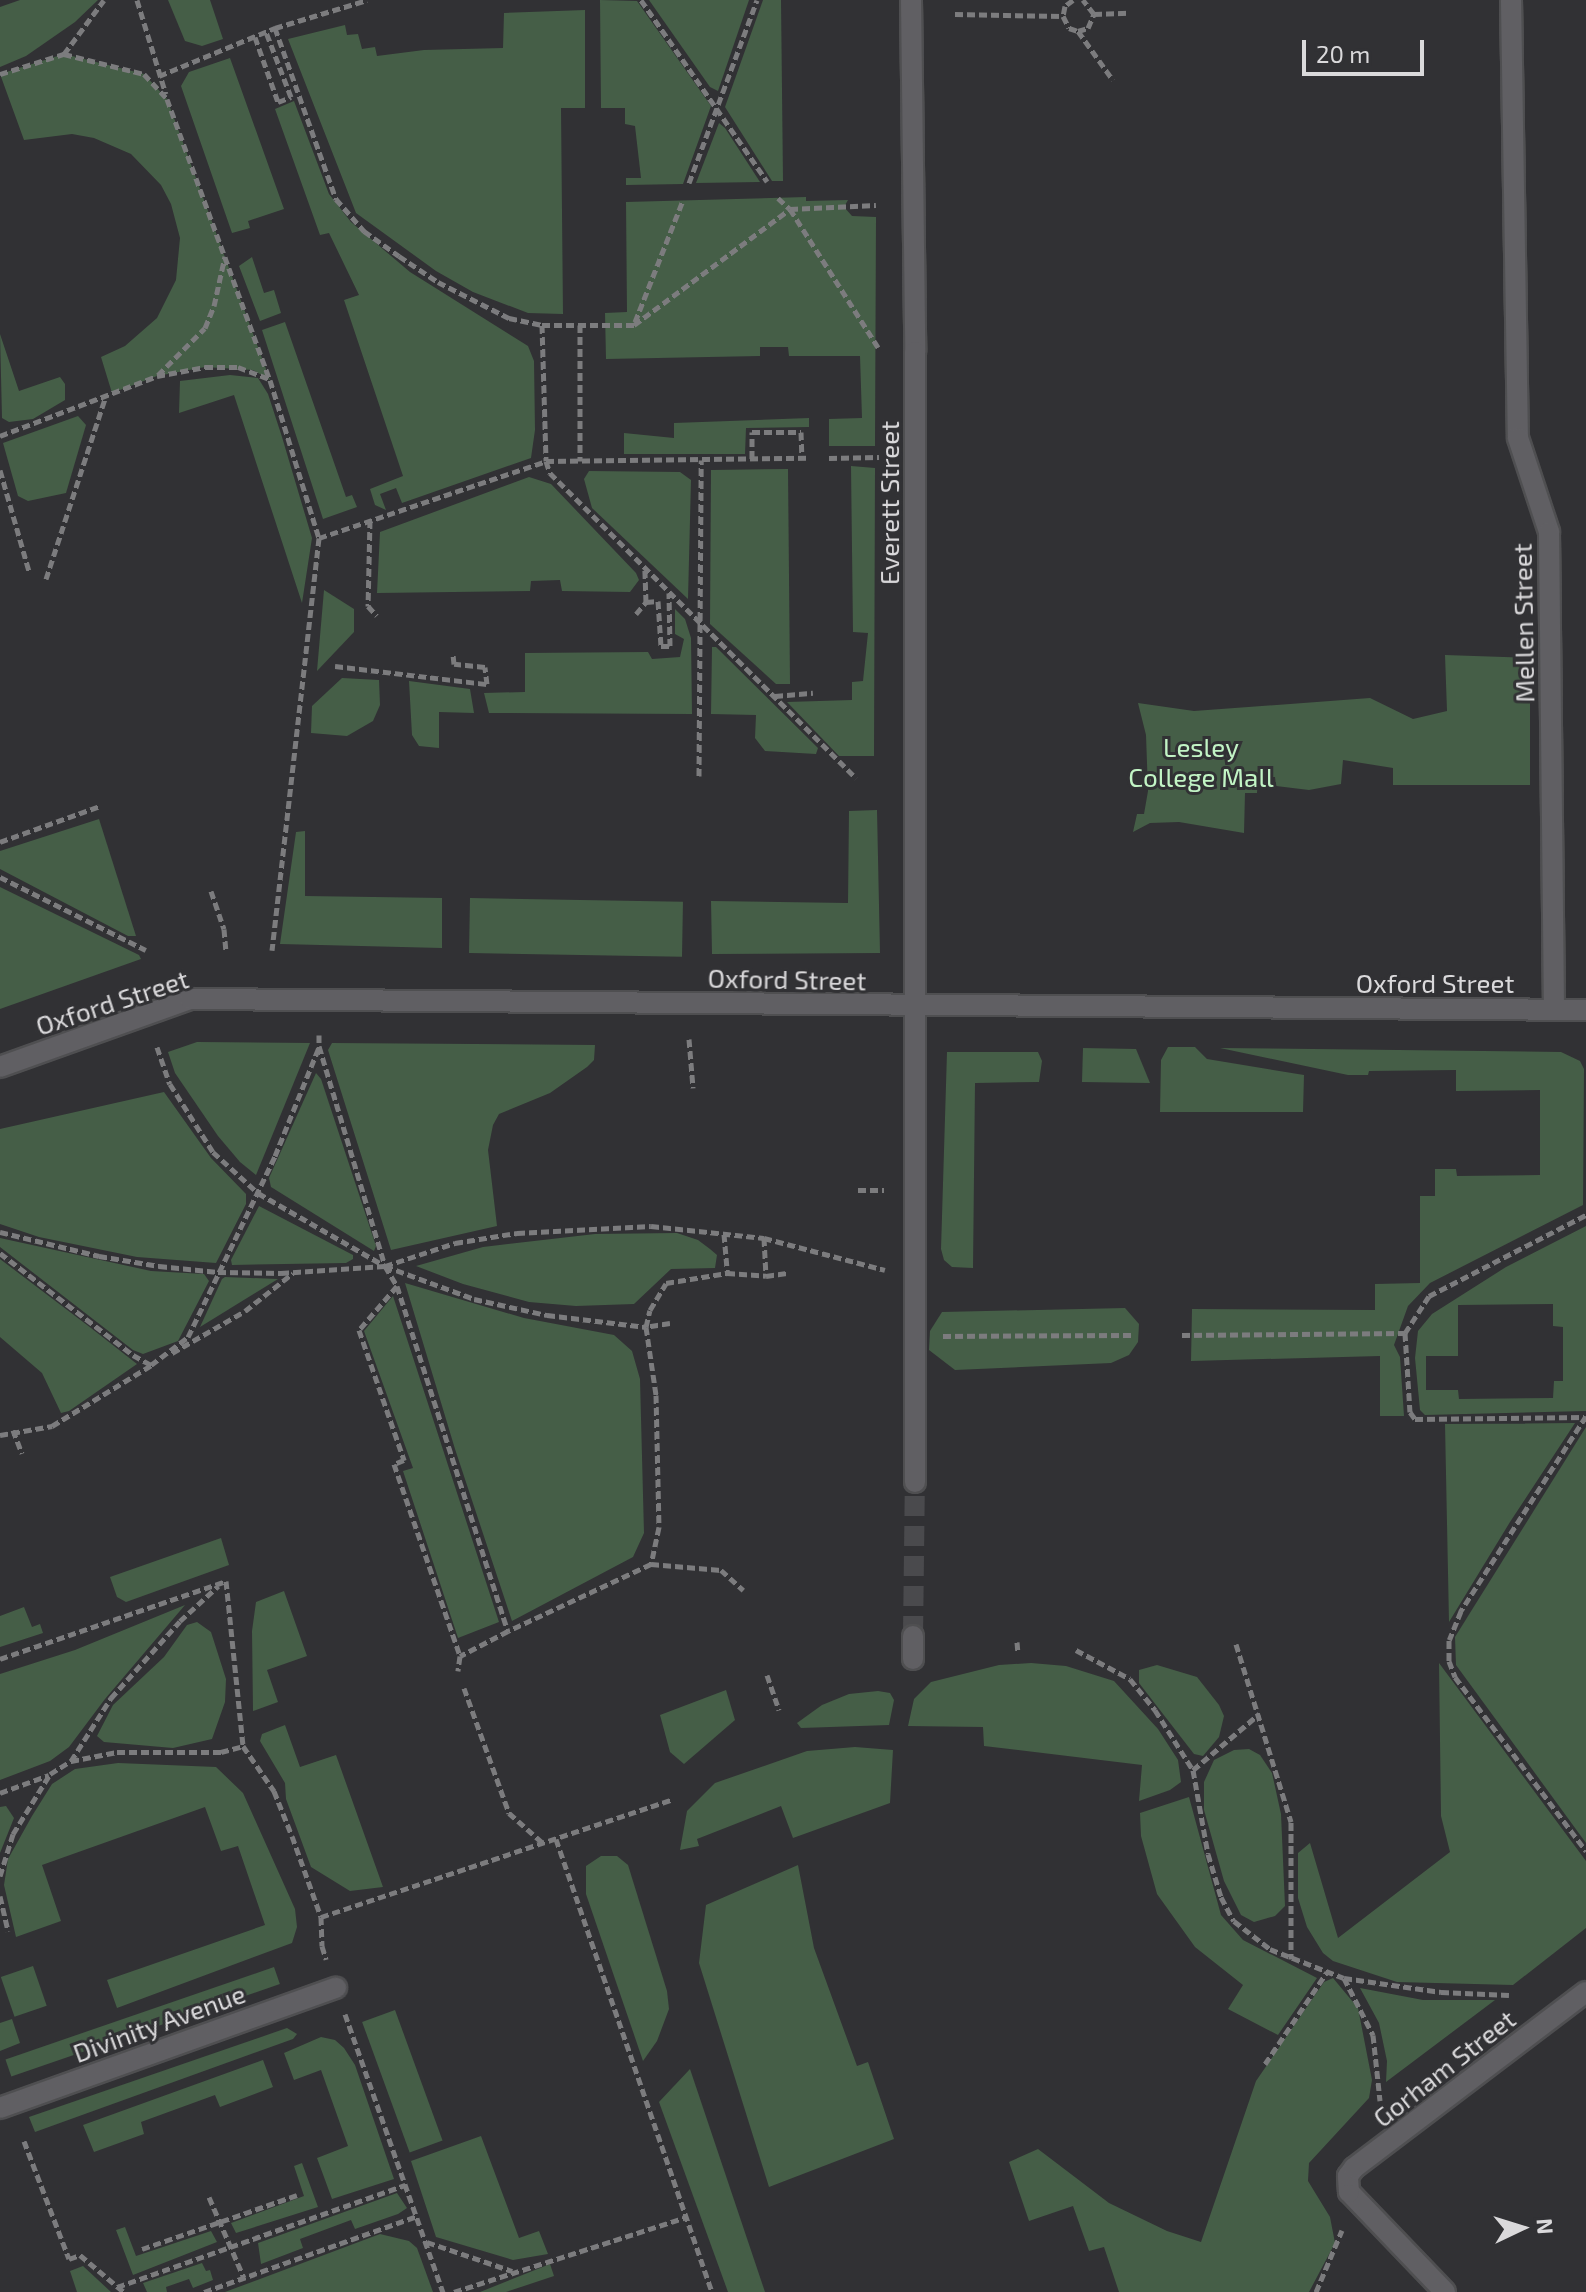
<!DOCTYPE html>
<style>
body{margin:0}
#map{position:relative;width:1586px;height:2292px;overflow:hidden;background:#313134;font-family:"Exo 2",sans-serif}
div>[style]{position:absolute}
.green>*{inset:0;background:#455e47;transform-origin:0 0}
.minor-tunnel>*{height:20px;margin-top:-10px;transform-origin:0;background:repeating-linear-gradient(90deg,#4a4a4d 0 20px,transparent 0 30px)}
.path>*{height:5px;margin-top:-2.5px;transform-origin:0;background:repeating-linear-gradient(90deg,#7c7c7e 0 8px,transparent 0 12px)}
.roads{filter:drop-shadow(2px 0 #4f4f51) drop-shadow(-2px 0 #4f4f51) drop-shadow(0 2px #4f4f51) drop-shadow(0 -2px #4f4f51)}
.minor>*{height:20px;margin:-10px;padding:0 10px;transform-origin:10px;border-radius:10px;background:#605f63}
span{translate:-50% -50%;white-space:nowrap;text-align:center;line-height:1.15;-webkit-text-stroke:6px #313134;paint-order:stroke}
.street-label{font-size:26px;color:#dad9db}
.park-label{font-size:26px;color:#c2f4c5}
.north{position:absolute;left:1482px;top:2188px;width:80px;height:80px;-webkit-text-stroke:6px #313134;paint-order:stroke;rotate:86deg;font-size:22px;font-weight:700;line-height:32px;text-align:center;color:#dad9db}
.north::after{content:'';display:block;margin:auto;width:28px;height:36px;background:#dad9db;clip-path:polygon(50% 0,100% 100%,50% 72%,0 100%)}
.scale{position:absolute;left:1302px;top:40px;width:122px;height:36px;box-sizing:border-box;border:4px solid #dad9db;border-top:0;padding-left:10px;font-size:24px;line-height:28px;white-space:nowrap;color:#dad9db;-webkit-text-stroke:6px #313134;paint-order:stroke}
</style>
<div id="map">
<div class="green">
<i style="clip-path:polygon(20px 0,98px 0,75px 22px,26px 56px,0 67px,0 7px)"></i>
<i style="clip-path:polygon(168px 0,210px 0,223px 39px,202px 46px,185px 41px)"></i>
<i style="clip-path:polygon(600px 0,637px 1px,711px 106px,683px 184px,626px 185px,626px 178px,641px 178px,635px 126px,625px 124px,625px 108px,601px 108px)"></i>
<i style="clip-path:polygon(649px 0,749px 0,718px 91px,710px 87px)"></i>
<i style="clip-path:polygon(763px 0,781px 0,783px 181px,772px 181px,725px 107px)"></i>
<i style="clip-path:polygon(585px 10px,585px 108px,561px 108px,563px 314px,528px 313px,473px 292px,436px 271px,356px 213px,288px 39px,345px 25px,347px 35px,358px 34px,362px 49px,375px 47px,377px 56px,424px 50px,503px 48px,504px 13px)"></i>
<i style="clip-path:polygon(64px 54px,144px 74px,167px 99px,270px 380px,253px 370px,205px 367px,157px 376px,112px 393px,101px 357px,125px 346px,157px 318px,176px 280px,180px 238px,171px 204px,161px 185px,131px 154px,94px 138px,72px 134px,24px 140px,0 74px)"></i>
<i style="clip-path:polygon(230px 58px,284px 209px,248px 221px,250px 228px,232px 233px,181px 86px,189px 72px)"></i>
<i style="clip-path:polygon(294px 101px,329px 194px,351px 222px,410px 272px,528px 346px,534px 361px,535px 430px,531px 458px,402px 503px,396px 488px,380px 494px,386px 510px,375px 505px,370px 489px,403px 476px,344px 300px,359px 295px,329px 233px,320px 235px,275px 109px)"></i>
<i style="clip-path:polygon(719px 123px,725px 128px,760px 182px,696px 183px)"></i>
<i style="clip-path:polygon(806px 197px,806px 201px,848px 200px,844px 207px,852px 216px,876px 217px,875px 446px,829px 446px,829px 419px,862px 418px,860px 356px,789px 356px,788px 347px,760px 347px,760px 356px,606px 359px,605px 313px,627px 312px,626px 202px)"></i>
<i style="clip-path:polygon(252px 257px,264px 293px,274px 290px,281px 313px,260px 321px,239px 266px)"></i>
<i style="clip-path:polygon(285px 322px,346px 497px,352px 495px,357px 507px,323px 519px,262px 330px)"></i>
<i style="clip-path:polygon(0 334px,19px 391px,60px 377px,65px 384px,65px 400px,33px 419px,9px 422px,2px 418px)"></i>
<i style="clip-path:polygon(230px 375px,258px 378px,268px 394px,282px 437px,312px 538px,302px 603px,234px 395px,179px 413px,180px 381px)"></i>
<i style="clip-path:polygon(78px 416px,86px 425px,66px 493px,28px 501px,18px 496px,3px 443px)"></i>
<i style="clip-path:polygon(809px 418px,809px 427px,746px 428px,745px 454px,624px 454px,624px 433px,674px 438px,674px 423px)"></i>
<i style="clip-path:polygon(851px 466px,875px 468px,874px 756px,839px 756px,787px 702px,852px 700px,852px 682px,863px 681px,868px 633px,853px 632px)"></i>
<i style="clip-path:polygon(788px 469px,790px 684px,776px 684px,710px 624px,711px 470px)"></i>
<i style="clip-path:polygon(589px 471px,680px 472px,691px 480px,688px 599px,592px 508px,584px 479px)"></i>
<i style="clip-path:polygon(529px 477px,551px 484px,636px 573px,639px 580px,630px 592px,562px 591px,560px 580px,531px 581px,530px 591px,377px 593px,380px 532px)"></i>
<i style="clip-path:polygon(324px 590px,354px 609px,354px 632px,317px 671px)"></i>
<i style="clip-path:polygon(675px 609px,685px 619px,691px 638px,692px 714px,489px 713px,484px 693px,525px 692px,525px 653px,648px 652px,652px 659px,680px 657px,684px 639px,675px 634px)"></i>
<i style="clip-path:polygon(712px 647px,716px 647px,818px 748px,816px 754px,765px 751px,755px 738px,756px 715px,711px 714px)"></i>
<i style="clip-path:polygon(1445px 655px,1530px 658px,1530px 785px,1393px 785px,1393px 768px,1343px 760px,1341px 784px,1309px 790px,1276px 786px,1275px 777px,1258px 777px,1257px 793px,1245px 793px,1244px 833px,1179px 822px,1150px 823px,1133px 832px,1137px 814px,1144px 814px,1148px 791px,1146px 735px,1138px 703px,1194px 711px,1370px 698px,1413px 719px,1447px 711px)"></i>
<i style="clip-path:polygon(342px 678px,379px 680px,380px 705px,373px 721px,347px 736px,311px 733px,312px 706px)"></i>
<i style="clip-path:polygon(409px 681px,470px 689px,474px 713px,439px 712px,439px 748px,419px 746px,412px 735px)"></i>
<i style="clip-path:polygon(877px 810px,880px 953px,712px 954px,711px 901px,848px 903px,849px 811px)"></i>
<i style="clip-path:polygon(99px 819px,136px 936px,128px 936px,0 869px,0 851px)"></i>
<i style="clip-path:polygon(305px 831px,305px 896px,442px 898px,442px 948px,280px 944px,296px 832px)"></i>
<i style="clip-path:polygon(0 887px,139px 955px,141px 959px,0 1009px)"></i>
<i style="left:470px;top:898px;width:213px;height:55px;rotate:1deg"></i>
<i style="clip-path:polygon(197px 1042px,310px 1043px,256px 1175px,240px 1162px,218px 1136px,175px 1073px,168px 1052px)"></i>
<i style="clip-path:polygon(332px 1043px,595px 1045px,594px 1060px,587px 1067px,550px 1093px,499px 1114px,493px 1125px,488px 1150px,497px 1226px,391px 1250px,328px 1050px)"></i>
<i style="clip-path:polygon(1168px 1047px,1195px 1047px,1207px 1059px,1304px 1075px,1303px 1112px,1160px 1112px,1161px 1060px)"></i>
<i style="clip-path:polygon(1083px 1048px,1136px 1049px,1150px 1083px,1082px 1082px)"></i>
<i style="clip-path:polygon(1220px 1048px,1561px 1052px,1580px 1061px,1584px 1069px,1583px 1205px,1430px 1283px,1408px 1306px,1394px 1345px,1400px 1357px,1404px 1416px,1380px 1416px,1380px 1356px,1191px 1361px,1192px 1309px,1375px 1310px,1375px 1284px,1420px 1283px,1420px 1196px,1435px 1196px,1435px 1169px,1456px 1169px,1457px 1176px,1540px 1175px,1540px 1090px,1456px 1091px,1456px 1070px,1369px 1071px,1368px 1075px,1348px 1075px)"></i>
<i style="clip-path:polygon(947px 1052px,1038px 1052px,1042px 1061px,1039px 1082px,975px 1083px,973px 1268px,952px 1267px,944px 1260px,941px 1249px)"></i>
<i style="clip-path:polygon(316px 1073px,321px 1079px,376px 1246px,374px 1251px,271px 1187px,269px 1178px)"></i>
<i style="clip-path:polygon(164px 1092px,211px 1158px,246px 1194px,246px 1204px,216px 1263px,137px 1257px,39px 1237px,0 1224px,0 1129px)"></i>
<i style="clip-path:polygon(259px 1206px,353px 1255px,353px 1259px,346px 1263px,232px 1265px,231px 1260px)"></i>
<i style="clip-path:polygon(evenodd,1586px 1226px,1586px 1411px,1425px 1415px,1420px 1410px,1415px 1358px,1418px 1331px,1432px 1314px,1506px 1267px,1586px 1226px,1553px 1304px,1553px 1326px,1563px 1327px,1563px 1381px,1554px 1381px,1553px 1398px,1459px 1399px,1458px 1390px,1426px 1390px,1426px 1356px,1458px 1356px,1458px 1305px,1553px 1304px)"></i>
<i style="clip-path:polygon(677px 1233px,698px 1240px,710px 1249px,717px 1255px,715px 1268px,671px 1269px,634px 1304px,576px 1306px,529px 1302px,463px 1284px,416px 1266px,483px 1247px,595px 1234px)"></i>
<i style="clip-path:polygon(0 1238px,151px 1271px,204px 1274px,209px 1281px,178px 1341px,143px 1354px,133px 1350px,0 1247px)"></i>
<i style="clip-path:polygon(0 1259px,91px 1328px,137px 1364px,69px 1411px,61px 1413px,42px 1373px,0 1337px)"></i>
<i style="clip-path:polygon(225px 1277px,278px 1279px,200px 1327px,222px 1279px)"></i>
<i style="clip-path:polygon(405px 1283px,524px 1318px,614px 1335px,632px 1351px,640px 1379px,644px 1533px,633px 1557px,512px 1621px,455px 1449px)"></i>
<i style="clip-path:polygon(393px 1296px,499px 1622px,458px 1638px,403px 1471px,413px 1468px,364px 1331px)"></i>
<i style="clip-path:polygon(1125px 1308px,1139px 1324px,1138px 1342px,1129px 1355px,1111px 1363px,955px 1370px,929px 1350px,930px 1331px,942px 1312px)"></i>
<i style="clip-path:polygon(1575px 1423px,1510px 1522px,1449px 1622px,1445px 1424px)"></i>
<i style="clip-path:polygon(1586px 1427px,1586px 1843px,1456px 1665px,1455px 1637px)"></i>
<i style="clip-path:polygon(221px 1538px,229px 1565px,126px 1602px,117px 1597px,110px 1577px)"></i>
<i style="clip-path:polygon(284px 1591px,307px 1656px,267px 1670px,278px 1702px,253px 1711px,252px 1631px,256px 1602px)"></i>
<i style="clip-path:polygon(185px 1605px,105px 1699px,69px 1747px,50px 1761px,0 1780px,0 1674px,75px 1650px)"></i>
<i style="clip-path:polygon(24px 1607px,32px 1627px,40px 1624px,43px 1633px,0 1647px,0 1616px)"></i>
<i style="clip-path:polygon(197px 1622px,211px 1632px,226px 1679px,225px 1702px,212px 1739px,173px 1748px,104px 1742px,97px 1736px,113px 1705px,164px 1657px,187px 1625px)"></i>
<i style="clip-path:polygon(1031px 1663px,1066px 1666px,1114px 1681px,1158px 1729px,1178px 1760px,1181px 1782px,1170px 1790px,1139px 1801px,1142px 1765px,984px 1746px,983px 1727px,908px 1726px,914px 1699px,931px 1682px,999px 1665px)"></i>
<i style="clip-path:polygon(1439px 1663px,1586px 1861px,1586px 1928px,1513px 1985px,1397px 1982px,1333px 1961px,1323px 1953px,1307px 1927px,1298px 1898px,1298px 1853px,1310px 1843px,1338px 1938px,1450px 1852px,1441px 1816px)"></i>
<i style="clip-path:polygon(1157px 1665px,1197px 1677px,1219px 1705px,1224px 1716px,1219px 1737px,1203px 1756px,1194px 1754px,1139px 1683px,1139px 1670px)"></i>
<i style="clip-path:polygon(726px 1690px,735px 1720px,684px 1764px,670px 1752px,660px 1715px)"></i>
<i style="clip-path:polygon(878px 1691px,890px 1693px,894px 1700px,889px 1725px,801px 1728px,797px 1723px,822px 1705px,849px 1694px)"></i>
<i style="clip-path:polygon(285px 1725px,300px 1767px,336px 1755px,383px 1887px,350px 1891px,311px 1867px,286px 1799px,285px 1783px,260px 1741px,262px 1734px)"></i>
<i style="clip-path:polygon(855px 1747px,893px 1750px,890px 1803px,793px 1838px,781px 1806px,697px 1839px,699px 1846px,680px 1850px,687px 1811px,715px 1783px,807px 1751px)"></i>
<i style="clip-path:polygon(1249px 1749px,1260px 1755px,1272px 1773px,1281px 1814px,1285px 1906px,1275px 1916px,1254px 1922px,1241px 1915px,1224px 1881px,1204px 1810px,1204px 1782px,1214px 1760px,1234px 1750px)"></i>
<i style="clip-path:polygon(118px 1763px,216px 1767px,243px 1793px,295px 1909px,297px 1927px,292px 1943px,117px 2008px,107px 1980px,265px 1925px,238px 1846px,221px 1851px,205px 1807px,42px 1865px,61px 1921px,16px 1937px,4px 1885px,8px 1859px,32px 1816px,52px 1784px,75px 1769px)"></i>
<i style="clip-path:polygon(1189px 1797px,1221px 1915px,1243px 1940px,1317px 1978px,1278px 2035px,1228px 2009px,1243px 1985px,1195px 1947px,1157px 1894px,1141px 1836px,1140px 1813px)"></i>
<i style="clip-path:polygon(6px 1806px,14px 1818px,0 1853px,0 1807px)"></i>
<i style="clip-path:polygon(601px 1856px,617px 1856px,628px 1865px,667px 1991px,669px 2009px,657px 2041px,643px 2061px,586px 1894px,586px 1866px)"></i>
<i style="clip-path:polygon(798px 1865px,814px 1948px,857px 2066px,868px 2062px,894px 2139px,769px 2187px,699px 1963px,706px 1905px)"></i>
<i style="left:33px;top:1966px;width:42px;height:34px;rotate:71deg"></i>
<i style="left:274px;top:1967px;width:18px;height:284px;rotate:71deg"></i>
<i style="clip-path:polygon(1333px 1978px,1358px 2008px,1372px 2080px,1369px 2098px,1309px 2163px,1308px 2181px,1330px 2217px,1335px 2243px,1309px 2292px,1119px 2292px,1104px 2247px,1089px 2251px,1073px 2206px,1029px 2221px,1009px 2162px,1038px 2149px,1109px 2203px,1167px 2231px,1201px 2242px,1256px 2081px,1324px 1982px)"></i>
<i style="clip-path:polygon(1360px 1988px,1423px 2000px,1495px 2000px,1386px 2082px,1387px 2061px,1379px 2023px)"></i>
<i style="left:395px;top:2010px;width:139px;height:35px;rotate:70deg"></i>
<i style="clip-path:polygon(12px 2019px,20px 2043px,0 2051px,0 2023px)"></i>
<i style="clip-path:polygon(287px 2028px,297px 2034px,293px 2039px,35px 2132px,29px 2117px)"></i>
<i style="clip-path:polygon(321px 2037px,335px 2040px,344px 2048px,355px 2065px,394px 2179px,332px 2199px,317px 2158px,348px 2146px,321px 2070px,294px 2080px,284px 2053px)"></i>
<i style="clip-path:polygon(263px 2060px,273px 2087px,220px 2107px,215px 2095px,141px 2122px,144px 2134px,94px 2152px,83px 2125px)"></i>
<i style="clip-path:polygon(690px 2069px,765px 2292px,728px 2292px,659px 2102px)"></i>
<i style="clip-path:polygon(481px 2136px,519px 2238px,539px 2231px,548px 2254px,513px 2260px,436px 2237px,411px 2161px)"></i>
<i style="clip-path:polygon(302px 2163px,318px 2207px,236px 2233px,231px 2223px,304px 2196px,294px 2166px)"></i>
<i style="clip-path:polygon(397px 2193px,407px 2208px,398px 2214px,355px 2229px,351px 2220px,300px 2239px,303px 2248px,261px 2264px,258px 2243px)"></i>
<i style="clip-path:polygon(125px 2227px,136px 2256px,211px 2231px,217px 2242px,133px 2275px,116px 2230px)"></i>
<i style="clip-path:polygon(380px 2234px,409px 2241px,417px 2248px,433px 2292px,225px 2292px)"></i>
<i style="clip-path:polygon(202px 2263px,206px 2271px,210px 2270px,213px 2280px,193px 2288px,189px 2279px,166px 2287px,167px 2292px,147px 2292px,143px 2283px)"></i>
<i style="clip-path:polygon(550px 2264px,554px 2276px,506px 2292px,480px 2292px)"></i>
<i style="clip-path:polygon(83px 2266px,111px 2292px,77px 2292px,70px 2271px)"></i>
</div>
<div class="minor-tunnel">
<i style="left:913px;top:1636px;width:154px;rotate:-89.3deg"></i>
</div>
<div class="path">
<i style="left:137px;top:0;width:98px;rotate:72.9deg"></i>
<i style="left:641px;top:0;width:221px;rotate:55.2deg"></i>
<i style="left:1073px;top:0;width:10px;rotate:143deg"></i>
<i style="left:1065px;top:6px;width:10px;rotate:101deg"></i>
<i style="left:1063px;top:16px;width:13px;rotate:63deg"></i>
<i style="left:1069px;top:28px;width:9px;rotate:18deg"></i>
<i style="left:1078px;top:31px;width:10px;rotate:-17deg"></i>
<i style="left:1088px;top:28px;width:15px;rotate:-67deg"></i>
<i style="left:1094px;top:14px;width:18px;rotate:-128deg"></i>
<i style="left:955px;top:14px;width:108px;rotate:1.1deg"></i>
<i style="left:1094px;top:14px;width:35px;rotate:-2deg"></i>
<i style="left:275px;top:28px;width:182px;rotate:70.4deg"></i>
<i style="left:336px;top:199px;width:43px;rotate:48.8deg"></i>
<i style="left:364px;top:231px;width:43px;rotate:35.5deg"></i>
<i style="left:399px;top:256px;width:47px;rotate:33.7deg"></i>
<i style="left:438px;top:282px;width:80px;rotate:26.9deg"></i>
<i style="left:509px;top:318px;width:34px;rotate:12deg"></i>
<i style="left:542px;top:325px;width:92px"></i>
<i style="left:634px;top:325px;width:194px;rotate:-36.6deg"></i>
<i style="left:790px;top:209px;width:86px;rotate:-2.7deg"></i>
<i style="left:1078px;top:31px;width:60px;rotate:54.5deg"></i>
<i style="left:255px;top:37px;width:69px;rotate:70.5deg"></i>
<i style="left:278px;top:102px;width:14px;rotate:-21deg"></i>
<i style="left:291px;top:97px;width:70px;rotate:-111deg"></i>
<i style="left:64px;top:54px;width:82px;rotate:14deg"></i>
<i style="left:144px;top:74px;width:34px;rotate:47deg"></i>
<i style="left:167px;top:99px;width:299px;rotate:69.9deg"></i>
<i style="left:270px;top:380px;width:165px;rotate:72.8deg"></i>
<i style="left:319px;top:538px;width:415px;rotate:96.5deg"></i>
<i style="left:0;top:74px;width:67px;rotate:-17.4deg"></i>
<i style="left:64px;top:54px;width:67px;rotate:-53.5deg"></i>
<i style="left:159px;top:76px;width:126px;rotate:-22.5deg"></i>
<i style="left:275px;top:28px;width:96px;rotate:-16.9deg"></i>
<i style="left:689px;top:183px;width:195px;rotate:-69.6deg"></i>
<i style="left:778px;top:198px;width:16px;rotate:43deg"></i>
<i style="left:790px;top:209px;width:164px;rotate:57.5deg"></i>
<i style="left:635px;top:322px;width:131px;rotate:-68.5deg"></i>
<i style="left:542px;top:325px;width:136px;rotate:88.3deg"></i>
<i style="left:546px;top:461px;width:13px;rotate:72deg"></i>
<i style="left:550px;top:473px;width:432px;rotate:44.9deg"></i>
<i style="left:580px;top:325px;width:136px;rotate:90deg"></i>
<i style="left:158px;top:375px;width:66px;rotate:-45deg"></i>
<i style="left:205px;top:328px;width:24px;rotate:-68deg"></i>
<i style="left:214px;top:306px;width:51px;rotate:-77.6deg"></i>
<i style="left:0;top:436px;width:168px;rotate:-20.9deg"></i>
<i style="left:157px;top:376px;width:49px;rotate:-10.6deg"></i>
<i style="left:205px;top:367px;width:33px"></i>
<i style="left:238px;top:367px;width:34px;rotate:21deg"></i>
<i style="left:829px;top:458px;width:50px;rotate:-1.1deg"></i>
<i style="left:752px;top:459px;width:27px;rotate:-90deg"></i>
<i style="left:752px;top:432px;width:49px"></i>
<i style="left:801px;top:432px;width:26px;rotate:88deg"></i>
<i style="left:0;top:470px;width:105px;rotate:74deg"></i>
<i style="left:370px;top:520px;width:86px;rotate:91.3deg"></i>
<i style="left:368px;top:606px;width:13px;rotate:48deg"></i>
<i style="left:319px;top:538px;width:240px;rotate:-18.7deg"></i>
<i style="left:546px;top:461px;width:263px;rotate:-0.7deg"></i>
<i style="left:46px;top:579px;width:190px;rotate:-71.9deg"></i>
<i style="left:646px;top:602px;width:12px;rotate:-5deg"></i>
<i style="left:658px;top:601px;width:45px;rotate:86.2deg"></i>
<i style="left:661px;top:646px;width:9px"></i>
<i style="left:670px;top:646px;width:53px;rotate:-91.1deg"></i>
<i style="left:636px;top:614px;width:16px;rotate:-50deg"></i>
<i style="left:646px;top:602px;width:33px;rotate:-92deg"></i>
<i style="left:335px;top:666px;width:153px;rotate:6.8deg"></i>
<i style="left:487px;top:684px;width:17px;rotate:-97deg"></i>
<i style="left:485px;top:667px;width:31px;rotate:-174deg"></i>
<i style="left:454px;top:664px;width:10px;rotate:-96deg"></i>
<i style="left:775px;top:696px;width:38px;rotate:-5deg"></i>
<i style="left:699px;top:776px;width:316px;rotate:-89.6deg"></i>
<i style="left:0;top:842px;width:106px;rotate:-19.8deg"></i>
<i style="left:0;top:877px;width:163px;rotate:26.6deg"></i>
<i style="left:211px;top:891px;width:40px;rotate:71.1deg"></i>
<i style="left:224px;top:929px;width:23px;rotate:85deg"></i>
<i style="left:319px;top:1035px;width:11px;rotate:90deg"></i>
<i style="left:319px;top:1046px;width:230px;rotate:73.3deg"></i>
<i style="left:385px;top:1266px;width:23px;rotate:59deg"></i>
<i style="left:397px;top:1286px;width:362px;rotate:72.2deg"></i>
<i style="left:508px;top:1631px;width:54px;rotate:152.5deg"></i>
<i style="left:460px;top:1656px;width:15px;rotate:98deg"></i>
<i style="left:689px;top:1039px;width:49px;rotate:85.3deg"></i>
<i style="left:157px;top:1047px;width:39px;rotate:71deg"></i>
<i style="left:170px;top:1084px;width:80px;rotate:57.7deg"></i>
<i style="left:213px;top:1152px;width:61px;rotate:42.3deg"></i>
<i style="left:258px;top:1193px;width:146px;rotate:29.9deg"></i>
<i style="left:385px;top:1266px;width:95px;rotate:20.3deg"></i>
<i style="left:474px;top:1299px;width:75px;rotate:12.4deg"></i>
<i style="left:547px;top:1315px;width:100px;rotate:6.9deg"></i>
<i style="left:646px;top:1327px;width:69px;rotate:81.6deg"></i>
<i style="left:656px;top:1395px;width:132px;rotate:88.7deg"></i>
<i style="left:659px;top:1527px;width:38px;rotate:102deg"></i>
<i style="left:651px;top:1564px;width:158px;rotate:154.9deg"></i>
<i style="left:858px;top:1190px;width:26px"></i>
<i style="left:0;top:1232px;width:102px;rotate:13.6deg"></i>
<i style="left:99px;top:1256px;width:61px;rotate:9.5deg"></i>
<i style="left:159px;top:1266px;width:59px;rotate:5.8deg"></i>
<i style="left:218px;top:1272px;width:63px;rotate:0.9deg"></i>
<i style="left:281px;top:1273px;width:104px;rotate:-3.9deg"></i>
<i style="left:385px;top:1266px;width:74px;rotate:-18.2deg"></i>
<i style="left:455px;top:1243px;width:63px;rotate:-9.2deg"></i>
<i style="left:517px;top:1233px;width:134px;rotate:-3deg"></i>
<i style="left:651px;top:1226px;width:114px;rotate:6.1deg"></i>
<i style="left:764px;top:1238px;width:125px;rotate:14.8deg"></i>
<i style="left:724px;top:1234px;width:38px;rotate:85deg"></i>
<i style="left:764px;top:1238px;width:38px;rotate:87deg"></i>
<i style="left:0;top:1253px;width:168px;rotate:37.5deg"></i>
<i style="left:133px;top:1355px;width:21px;rotate:29deg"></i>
<i style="left:151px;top:1365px;width:46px;rotate:-37.1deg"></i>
<i style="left:188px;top:1337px;width:201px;rotate:-64.3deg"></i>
<i style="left:275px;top:1156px;width:118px;rotate:-68deg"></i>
<i style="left:397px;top:1286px;width:58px;rotate:130.8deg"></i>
<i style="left:359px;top:1330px;width:138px;rotate:70.9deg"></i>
<i style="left:404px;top:1460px;width:11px;rotate:158deg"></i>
<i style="left:394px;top:1464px;width:203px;rotate:71deg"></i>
<i style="left:670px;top:1323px;width:24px;rotate:171deg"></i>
<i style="left:646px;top:1327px;width:17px;rotate:-77deg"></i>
<i style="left:650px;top:1310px;width:31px;rotate:-59deg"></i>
<i style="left:666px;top:1283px;width:62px;rotate:-9.3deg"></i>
<i style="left:727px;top:1273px;width:39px;rotate:4deg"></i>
<i style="left:766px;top:1276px;width:21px;rotate:-8deg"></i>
<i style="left:1405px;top:1333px;width:79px;rotate:86.4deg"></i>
<i style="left:1410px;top:1412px;width:9px;rotate:54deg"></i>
<i style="left:1415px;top:1419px;width:169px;rotate:-0.7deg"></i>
<i style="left:1182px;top:1335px;width:223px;rotate:-0.5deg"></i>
<i style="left:1405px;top:1333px;width:44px;rotate:-57deg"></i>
<i style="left:1429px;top:1296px;width:177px;rotate:-27.3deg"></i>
<i style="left:943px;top:1336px;width:188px;rotate:-0.3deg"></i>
<i style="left:172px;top:1353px;width:84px;rotate:-29.9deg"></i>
<i style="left:245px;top:1311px;width:61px;rotate:-38.4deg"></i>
<i style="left:1586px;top:1416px;width:232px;rotate:122.7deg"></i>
<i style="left:1461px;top:1611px;width:31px;rotate:112deg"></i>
<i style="left:1449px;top:1640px;width:21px;rotate:90deg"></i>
<i style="left:1449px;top:1661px;width:17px;rotate:69deg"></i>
<i style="left:1455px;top:1677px;width:218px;rotate:53deg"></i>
<i style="left:13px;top:1430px;width:25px;rotate:69deg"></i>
<i style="left:0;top:1435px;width:53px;rotate:-9.8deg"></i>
<i style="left:52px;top:1426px;width:119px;rotate:-31.5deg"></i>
<i style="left:651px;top:1564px;width:70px;rotate:4.9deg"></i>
<i style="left:721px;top:1570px;width:30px;rotate:42deg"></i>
<i style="left:1017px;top:1642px;width:11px;rotate:85deg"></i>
<i style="left:1236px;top:1644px;width:186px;rotate:72.8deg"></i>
<i style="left:1291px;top:1822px;width:137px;rotate:90deg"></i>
<i style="left:1076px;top:1650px;width:61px;rotate:28.2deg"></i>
<i style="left:1130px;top:1679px;width:40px;rotate:51deg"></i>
<i style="left:1155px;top:1710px;width:71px;rotate:57.7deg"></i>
<i style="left:1193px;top:1770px;width:85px;rotate:79.9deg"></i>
<i style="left:1208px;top:1854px;width:45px;rotate:73.2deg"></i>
<i style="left:1221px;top:1897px;width:27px;rotate:62deg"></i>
<i style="left:1234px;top:1921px;width:46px;rotate:37.9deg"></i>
<i style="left:1270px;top:1949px;width:79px;rotate:21.4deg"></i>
<i style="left:1344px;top:1978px;width:98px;rotate:8.2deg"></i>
<i style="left:1441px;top:1992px;width:68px;rotate:2.5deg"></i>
<i style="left:0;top:1659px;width:239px;rotate:-19deg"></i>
<i style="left:226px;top:1581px;width:166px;rotate:84.1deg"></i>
<i style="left:243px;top:1746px;width:55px;rotate:55.4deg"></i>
<i style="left:274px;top:1791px;width:48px;rotate:68.2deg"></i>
<i style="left:292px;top:1836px;width:86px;rotate:70.3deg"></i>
<i style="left:321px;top:1917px;width:29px;rotate:88deg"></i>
<i style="left:322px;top:1946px;width:14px;rotate:73deg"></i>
<i style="left:767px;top:1675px;width:37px;rotate:71deg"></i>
<i style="left:464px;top:1688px;width:133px;rotate:70.2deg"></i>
<i style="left:509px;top:1813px;width:45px;rotate:41.4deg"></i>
<i style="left:71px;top:1761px;width:75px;rotate:-57.6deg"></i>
<i style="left:111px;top:1698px;width:103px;rotate:-48.1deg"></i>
<i style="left:180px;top:1621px;width:52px;rotate:-42.6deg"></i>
<i style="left:1193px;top:1770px;width:87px;rotate:-40.3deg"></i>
<i style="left:0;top:1793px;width:52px;rotate:-20.2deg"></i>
<i style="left:556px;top:1839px;width:479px;rotate:71deg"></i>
<i style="left:0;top:1876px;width:44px;rotate:-72.8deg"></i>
<i style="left:13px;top:1834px;width:70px;rotate:-58.3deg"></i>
<i style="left:50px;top:1774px;width:25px;rotate:-32deg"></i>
<i style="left:71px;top:1761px;width:47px;rotate:-11.1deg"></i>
<i style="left:117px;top:1752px;width:104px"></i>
<i style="left:221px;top:1752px;width:23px;rotate:-15deg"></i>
<i style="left:0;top:1896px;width:36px;rotate:77deg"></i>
<i style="left:321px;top:1917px;width:369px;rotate:-18.5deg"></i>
<i style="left:1344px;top:1978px;width:64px;rotate:63deg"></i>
<i style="left:1373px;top:2035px;width:66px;rotate:83.9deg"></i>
<i style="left:345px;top:2014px;width:295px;rotate:70.6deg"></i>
<i style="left:1265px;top:2064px;width:111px;rotate:-56deg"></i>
<i style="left:24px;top:2141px;width:126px;rotate:69.1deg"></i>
<i style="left:69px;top:2259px;width:12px;rotate:-20deg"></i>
<i style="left:80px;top:2255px;width:57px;rotate:40.1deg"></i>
<i style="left:209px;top:2197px;width:88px;rotate:66.6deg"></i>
<i style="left:427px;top:2242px;width:90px;rotate:18.8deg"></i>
<i style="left:142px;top:2249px;width:164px;rotate:-19.2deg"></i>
<i style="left:117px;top:2287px;width:306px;rotate:-19.5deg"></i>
<i style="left:204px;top:2292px;width:226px;rotate:-19.6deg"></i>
<i style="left:454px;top:2292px;width:244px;rotate:-17.9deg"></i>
<i style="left:1316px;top:2292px;width:67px;rotate:-67.2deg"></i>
</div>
<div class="roads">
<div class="minor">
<i style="left:911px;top:0;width:352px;rotate:89.3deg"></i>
<i style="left:915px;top:352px;width:1130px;rotate:90deg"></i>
<i style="left:1511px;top:0;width:438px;rotate:89.1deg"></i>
<i style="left:1518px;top:438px;width:99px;rotate:71.7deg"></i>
<i style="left:1549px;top:532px;width:478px;rotate:89.4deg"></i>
<i style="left:0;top:1067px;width:202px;rotate:-19.7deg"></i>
<i style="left:190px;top:999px;width:1396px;rotate:0.45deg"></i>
<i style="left:913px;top:1636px;width:23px;rotate:90deg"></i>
<i style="left:0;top:2108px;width:357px;rotate:-19.7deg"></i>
<i style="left:1445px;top:2292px;width:139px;rotate:-133.8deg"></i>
<i style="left:1349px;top:2192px;width:16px;rotate:-94deg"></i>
<i style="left:1348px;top:2176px;width:10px;rotate:-53deg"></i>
<i style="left:1354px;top:2168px;width:291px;rotate:-37.2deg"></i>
</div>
</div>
<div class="street-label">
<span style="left:889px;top:503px;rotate:-90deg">Everett Street</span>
<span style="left:1523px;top:623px;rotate:-91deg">Mellen Street</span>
<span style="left:787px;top:979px;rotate:1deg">Oxford Street</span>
<span style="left:1435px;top:983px">Oxford Street</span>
<span style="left:112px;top:1002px;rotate:-18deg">Oxford Street</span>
<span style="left:159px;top:2023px;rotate:-20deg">Divinity Avenue</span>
<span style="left:1444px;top:2068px;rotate:-38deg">Gorham Street</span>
</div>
<div class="park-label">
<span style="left:1201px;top:762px">Lesley<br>College Mall</span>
</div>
<div class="north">N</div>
<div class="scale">20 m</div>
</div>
